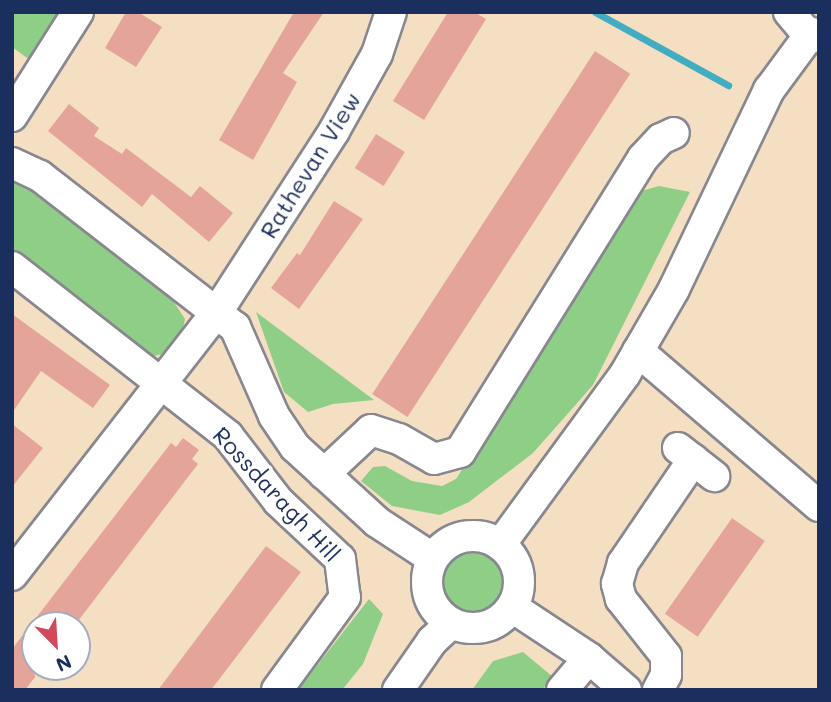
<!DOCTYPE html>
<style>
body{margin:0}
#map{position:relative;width:831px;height:702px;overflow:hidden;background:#f5dfc3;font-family:Mali,sans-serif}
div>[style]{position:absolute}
.green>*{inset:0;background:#8ece86}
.round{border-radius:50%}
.stream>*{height:7px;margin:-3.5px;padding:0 3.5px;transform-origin:3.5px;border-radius:3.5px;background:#42acc1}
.building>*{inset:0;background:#e5a49a;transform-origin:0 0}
.roads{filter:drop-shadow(2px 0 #888790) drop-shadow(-2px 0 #888790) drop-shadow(0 2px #888790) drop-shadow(0 -2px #888790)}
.minor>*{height:30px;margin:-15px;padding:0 15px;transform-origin:15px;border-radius:15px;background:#fff}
.minor>.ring{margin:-15px;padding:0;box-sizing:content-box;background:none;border:30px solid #fff;border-radius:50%}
span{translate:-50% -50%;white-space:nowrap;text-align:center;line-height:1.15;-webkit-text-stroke:7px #fff;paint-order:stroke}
.street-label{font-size:23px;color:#1b2f5e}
.frame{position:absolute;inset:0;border:14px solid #1b2f5e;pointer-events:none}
.north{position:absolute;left:21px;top:611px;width:70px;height:70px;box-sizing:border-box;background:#fff;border:2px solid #a4acbf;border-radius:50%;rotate:156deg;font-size:19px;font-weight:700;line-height:28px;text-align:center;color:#1b2f5e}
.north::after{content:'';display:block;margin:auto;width:24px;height:32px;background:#d1495b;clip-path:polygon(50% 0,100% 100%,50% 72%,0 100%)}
</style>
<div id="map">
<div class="green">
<i style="clip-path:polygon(12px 12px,60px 12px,30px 60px,12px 47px)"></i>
<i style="clip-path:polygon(12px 172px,168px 293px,185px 319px,182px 332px,162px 354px,146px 358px,12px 258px)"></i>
<i style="clip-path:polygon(659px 186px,690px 192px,593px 385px,533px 453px,469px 502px,440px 515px,392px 506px,361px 481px,373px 467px,385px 466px,412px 481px,442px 486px,456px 479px,641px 191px)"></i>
<i style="clip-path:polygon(256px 312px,374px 400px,333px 404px,308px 412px,284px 392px)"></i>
<i class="round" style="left:441px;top:549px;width:64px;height:64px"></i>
<i style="clip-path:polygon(369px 599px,383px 614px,363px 664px,342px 690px,298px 690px)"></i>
<i style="clip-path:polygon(523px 652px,553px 677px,542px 690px,472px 690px,493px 661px)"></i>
</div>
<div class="stream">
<i style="left:595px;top:12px;width:152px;rotate:28.8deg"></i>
</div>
<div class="building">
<i style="clip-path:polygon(126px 12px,138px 12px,162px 27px,136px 67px,105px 48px)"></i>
<i style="clip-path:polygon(294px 12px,324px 12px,283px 73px,297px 82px,253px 160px,219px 140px)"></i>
<i style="clip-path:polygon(448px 12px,474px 12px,486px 19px,424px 120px,393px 101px)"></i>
<i style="left:595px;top:51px;width:42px;height:409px;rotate:33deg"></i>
<i style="clip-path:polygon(69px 104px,99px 128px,94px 136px,122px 154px,126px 148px,130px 151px,191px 197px,200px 186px,233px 213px,209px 242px,152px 194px,142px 207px,48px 131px)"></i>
<i style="left:376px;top:134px;width:34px;height:40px;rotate:32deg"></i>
<i style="clip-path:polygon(334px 201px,363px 219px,299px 309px,271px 288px,297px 253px,300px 255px)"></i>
<i style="clip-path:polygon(12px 314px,110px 385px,93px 408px,41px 371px,12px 413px)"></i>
<i style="clip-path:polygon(12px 424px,43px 448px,12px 487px)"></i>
<i style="clip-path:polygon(183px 438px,199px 450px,192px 459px,198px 464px,75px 625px,35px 625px,35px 677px,25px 690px,12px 690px,12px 649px,171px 443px,176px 447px)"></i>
<i style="left:732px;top:518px;width:40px;height:117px;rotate:35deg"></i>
<i style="clip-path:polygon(266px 546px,301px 572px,211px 690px,158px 690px)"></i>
</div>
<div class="roads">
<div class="minor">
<i style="left:789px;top:12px;width:23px;rotate:50deg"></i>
<i style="left:804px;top:30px;width:17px;rotate:25deg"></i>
<i style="left:12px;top:116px;width:123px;rotate:-57.6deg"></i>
<i style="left:12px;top:163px;width:31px;rotate:25deg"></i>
<i style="left:40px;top:176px;width:247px;rotate:37.8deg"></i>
<i style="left:235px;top:327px;width:97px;rotate:66.3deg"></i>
<i style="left:274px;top:416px;width:37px;rotate:56deg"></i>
<i style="left:295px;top:447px;width:111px;rotate:42.4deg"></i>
<i style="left:377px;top:522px;width:66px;rotate:33.2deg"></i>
<i style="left:12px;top:267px;width:274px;rotate:38deg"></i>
<i style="left:228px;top:436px;width:82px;rotate:52.4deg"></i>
<i style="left:278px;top:501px;width:85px;rotate:43.1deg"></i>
<i style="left:340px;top:559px;width:38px;rotate:83deg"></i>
<i style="left:345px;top:597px;width:115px;rotate:126.2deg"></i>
<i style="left:638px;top:351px;width:238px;rotate:40.6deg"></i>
<i style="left:678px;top:448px;width:46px;rotate:37.9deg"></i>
<i style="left:324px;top:474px;width:64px;rotate:-43.1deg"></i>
<i style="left:371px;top:430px;width:29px;rotate:18deg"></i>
<i style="left:399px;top:439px;width:40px;rotate:29.7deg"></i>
<i style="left:434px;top:459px;width:27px;rotate:-15deg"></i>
<i style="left:460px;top:452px;width:346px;rotate:-58.1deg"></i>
<i style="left:643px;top:158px;width:26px;rotate:-47deg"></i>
<i style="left:661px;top:139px;width:14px;rotate:-25deg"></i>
<i class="ring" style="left:427px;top:536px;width:62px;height:62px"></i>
<i style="left:500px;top:545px;width:212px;rotate:-53.8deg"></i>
<i style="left:625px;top:374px;width:98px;rotate:-60deg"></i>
<i style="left:674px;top:289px;width:221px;rotate:-64.5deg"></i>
<i style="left:769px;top:90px;width:71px;rotate:-53.6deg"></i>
<i style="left:12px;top:575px;width:333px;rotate:-52.1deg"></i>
<i style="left:217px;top:312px;width:216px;rotate:-57.1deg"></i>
<i style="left:334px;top:131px;width:88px;rotate:-60.8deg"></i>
<i style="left:377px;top:54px;width:44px;rotate:-71.6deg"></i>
<i style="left:512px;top:607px;width:92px;rotate:33.5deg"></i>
<i style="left:589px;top:658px;width:49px;rotate:40.9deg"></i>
<i style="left:398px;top:690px;width:60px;rotate:-55.2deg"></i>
<i style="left:432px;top:641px;width:26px;rotate:-43deg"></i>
<i style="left:562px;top:690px;width:42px;rotate:-49.8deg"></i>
<i style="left:658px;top:690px;width:17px;rotate:-62deg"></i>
<i style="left:666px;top:675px;width:19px;rotate:-90deg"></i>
<i style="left:666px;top:656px;width:73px;rotate:-128.3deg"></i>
<i style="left:621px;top:599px;width:16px;rotate:-105deg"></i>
<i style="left:617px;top:584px;width:22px;rotate:-74deg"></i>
<i style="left:623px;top:563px;width:125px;rotate:-55.8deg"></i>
</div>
</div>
<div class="street-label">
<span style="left:310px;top:165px;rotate:-58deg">Rathevan View</span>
<span style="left:277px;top:494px;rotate:47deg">Rossdaragh Hill</span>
</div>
<div class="frame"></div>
<div class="north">N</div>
</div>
